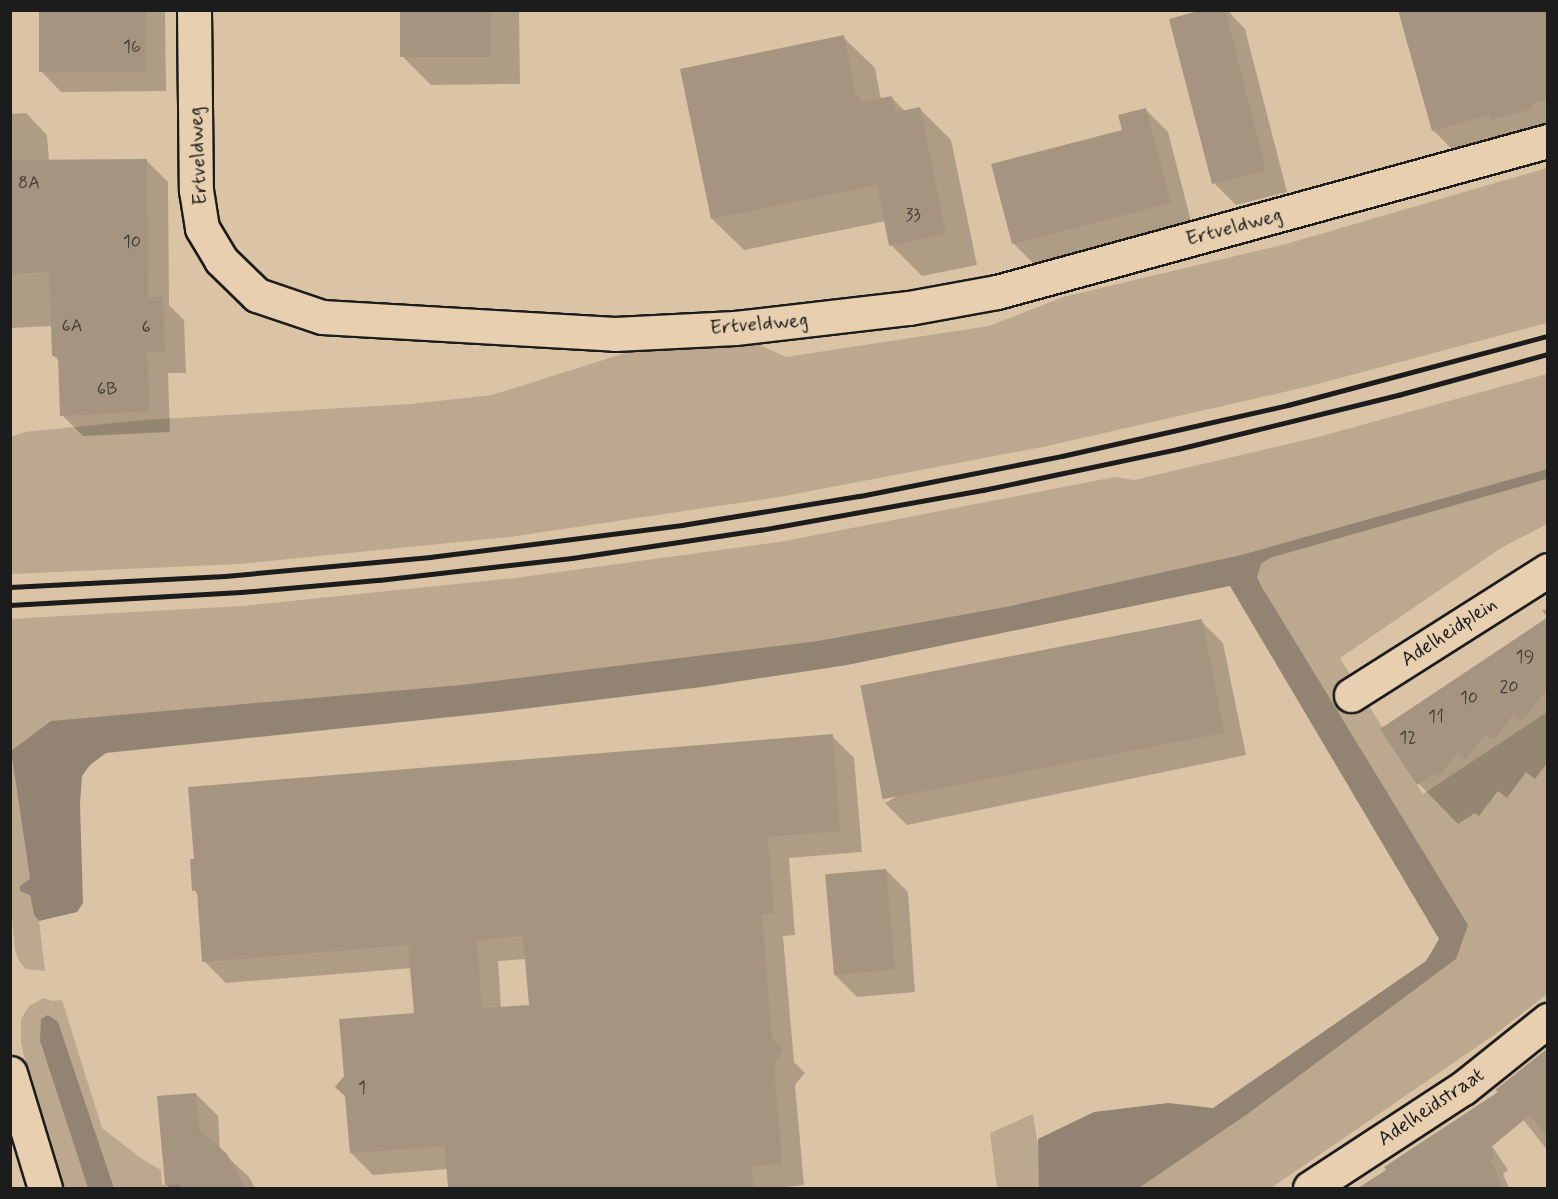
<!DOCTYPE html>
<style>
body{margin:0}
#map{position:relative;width:1558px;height:1199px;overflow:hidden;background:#dbc4a6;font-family:Mynerve,sans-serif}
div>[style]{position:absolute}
.green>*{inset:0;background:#bba88f}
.water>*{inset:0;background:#928372}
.shadow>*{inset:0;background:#0003}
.building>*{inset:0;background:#a59580;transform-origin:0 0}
.roads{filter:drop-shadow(2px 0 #1c1c1c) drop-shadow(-2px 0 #1c1c1c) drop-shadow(0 2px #1c1c1c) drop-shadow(0 -2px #1c1c1c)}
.minor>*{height:33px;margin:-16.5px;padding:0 16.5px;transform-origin:16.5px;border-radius:16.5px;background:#e7cfaf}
.rail>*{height:4.5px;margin:-2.25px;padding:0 2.25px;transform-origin:2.25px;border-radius:2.25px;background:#1c1c1c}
span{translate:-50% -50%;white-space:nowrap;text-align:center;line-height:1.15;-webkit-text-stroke:4.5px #e7cfaf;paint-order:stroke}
.number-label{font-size:18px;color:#3e3a35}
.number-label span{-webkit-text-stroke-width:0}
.street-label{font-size:21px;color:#1c1c1c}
.frame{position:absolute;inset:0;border:12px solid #1c1c1c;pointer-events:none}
</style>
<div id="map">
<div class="green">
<i style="clip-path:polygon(1547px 168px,1547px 323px,1310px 386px,1047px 446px,779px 497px,509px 537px,240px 564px,11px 574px,10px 437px,25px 432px,143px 420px,410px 404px,492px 395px,638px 349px,753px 342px,786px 357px,989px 326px,1063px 297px,1286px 244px)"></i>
<i style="clip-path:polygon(1547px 374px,1547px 469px,1241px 555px,1005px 607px,816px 641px,461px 685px,11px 751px,30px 880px,20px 886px,30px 895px,34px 915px,39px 921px,45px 971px,26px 969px,19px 961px,15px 950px,11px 904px,10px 619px,242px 606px,515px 578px,785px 541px,1115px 477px,1134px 480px,1318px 437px)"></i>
<i style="clip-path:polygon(1547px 479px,1547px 524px,1501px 548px,1340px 658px,1423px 794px,1547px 712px,1547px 994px,1497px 1033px,1271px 1188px,1139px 1188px,1249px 1113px,1456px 959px,1257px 577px,1261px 564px,1270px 558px)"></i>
<i style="clip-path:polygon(44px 998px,52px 1001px,62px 1000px,102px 1128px,142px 1159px,161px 1170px,162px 1185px,180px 1184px,181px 1188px,114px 1188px,58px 1022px,40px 1041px,88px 1188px,65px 1188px,30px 1081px,21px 1043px,21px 1019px,29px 1006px)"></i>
<i style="clip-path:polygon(1033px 1114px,1041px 1166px,1039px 1188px,997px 1188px,990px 1133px)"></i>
</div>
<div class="water">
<i style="clip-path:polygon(1547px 469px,1547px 479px,1270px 558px,1261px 564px,1257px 577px,1263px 589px,1468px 925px,1456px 959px,1249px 1113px,1139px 1188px,1039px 1188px,1038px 1139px,1094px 1112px,1168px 1103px,1213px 1108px,1426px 961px,1439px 939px,1230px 586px,847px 665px,702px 687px,498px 712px,106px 753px,90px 765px,82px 776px,80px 804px,83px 903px,77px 912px,39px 921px,34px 915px,30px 895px,20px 891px,20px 886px,30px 879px,11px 751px,51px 721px,461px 685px,817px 641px,1005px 607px,1241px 555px)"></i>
<i style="clip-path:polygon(48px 1015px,58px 1022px,114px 1188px,88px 1188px,40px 1041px,41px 1019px)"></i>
</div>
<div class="shadow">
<i style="clip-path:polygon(40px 10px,165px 10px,166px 91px,61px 92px,41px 71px)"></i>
<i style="clip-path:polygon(402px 10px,519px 10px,520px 84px,431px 85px,402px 56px)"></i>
<i style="clip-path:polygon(1208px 10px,1227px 10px,1245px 29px,1287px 192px,1236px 205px,1214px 183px)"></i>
<i style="clip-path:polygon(1548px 10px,1548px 132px,1455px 152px,1433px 130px)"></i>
<i style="clip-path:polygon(843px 37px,875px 68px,881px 100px,892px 98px,905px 111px,919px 108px,951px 140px,977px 265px,922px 276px,891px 245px,886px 221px,744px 250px,712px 219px)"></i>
<i style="clip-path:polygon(10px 110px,13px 114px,26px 113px,47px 135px,49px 161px,147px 161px,168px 182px,169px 305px,184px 320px,186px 373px,168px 373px,170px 432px,83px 436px,62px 415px,59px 361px,53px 355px,52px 326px,10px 328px)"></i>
<i style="clip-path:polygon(1146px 110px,1168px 132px,1192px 225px,1036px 266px,1014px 244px,993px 165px,1124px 131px)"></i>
<i style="clip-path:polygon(1548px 609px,1548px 618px,1542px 610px)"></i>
<i style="clip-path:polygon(1548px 619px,1548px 762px,1535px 779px,1526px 772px,1507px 798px,1498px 791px,1479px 816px,1475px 813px,1458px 824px,1419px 784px)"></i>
<i style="clip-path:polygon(1201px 621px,1223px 643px,1246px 755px,907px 825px,885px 803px)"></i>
<i style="clip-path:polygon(evenodd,832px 736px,854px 758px,862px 852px,789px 858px,795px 935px,783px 936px,794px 1062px,805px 1073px,795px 1085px,804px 1185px,777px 1188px,450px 1188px,448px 1169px,373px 1175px,351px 1153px,415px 1014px,412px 968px,226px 983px,204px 961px,198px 895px,194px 890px,832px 736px,526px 959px,531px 1006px,501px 1008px,498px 961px,526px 959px)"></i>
<i style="clip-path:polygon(886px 870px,908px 892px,915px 992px,857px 997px,835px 975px)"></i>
<i style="clip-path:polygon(1548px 1050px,1548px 1151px,1499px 1089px)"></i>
<i style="clip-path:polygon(196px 1094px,218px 1116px,220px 1150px,249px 1177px,255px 1188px,170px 1188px,166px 1184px)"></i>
<i style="clip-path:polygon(1480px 1128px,1508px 1170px,1503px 1174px,1509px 1188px,1361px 1188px,1388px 1171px)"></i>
</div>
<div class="building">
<i style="left:39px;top:10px;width:107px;height:62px"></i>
<i style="left:400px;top:10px;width:91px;height:47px"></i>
<i style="clip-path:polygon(1202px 10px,1225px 10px,1266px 170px,1212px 184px,1169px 19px)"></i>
<i style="clip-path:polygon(1398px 10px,1548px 10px,1548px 99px,1531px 104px,1532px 109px,1491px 120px,1489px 115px,1432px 131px)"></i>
<i style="clip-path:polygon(844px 35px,856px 96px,860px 95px,861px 102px,892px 96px,896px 112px,920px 107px,946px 234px,889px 246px,877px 185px,711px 219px,680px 69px)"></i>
<i style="clip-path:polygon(1146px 108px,1171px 203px,1012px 244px,991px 164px,1122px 130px,1118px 115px)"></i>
<i style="clip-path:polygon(147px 159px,148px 298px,163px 297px,165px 352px,147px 352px,150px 411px,60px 416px,58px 356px,52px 356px,49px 272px,10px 274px,10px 160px)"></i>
<i style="clip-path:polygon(1548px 617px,1548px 688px,1522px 721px,1513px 715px,1494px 740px,1485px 734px,1466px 759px,1458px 752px,1439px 777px,1434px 774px,1417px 785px,1380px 729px)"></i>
<i style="left:1202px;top:619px;width:116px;height:348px;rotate:79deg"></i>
<i style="clip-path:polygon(evenodd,833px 734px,840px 831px,768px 837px,774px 914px,762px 914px,772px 1039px,784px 1050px,774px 1063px,782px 1164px,752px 1166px,754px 1188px,448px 1188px,445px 1146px,350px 1153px,345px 1096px,335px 1087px,344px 1076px,339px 1019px,414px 1013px,408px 945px,202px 962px,197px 890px,192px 891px,190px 859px,194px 859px,188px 787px,833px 734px,523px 936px,529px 1005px,482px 1008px,477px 940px,523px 936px)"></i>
<i style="left:886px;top:869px;width:101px;height:61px;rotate:85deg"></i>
<i style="clip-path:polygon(1548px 1048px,1548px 1137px,1530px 1115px,1490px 1148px,1495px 1156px,1490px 1160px,1503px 1188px,1358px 1188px,1386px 1170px,1384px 1167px,1498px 1092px,1495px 1090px)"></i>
<i style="clip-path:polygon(196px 1093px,199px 1129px,227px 1154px,246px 1188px,181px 1188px,180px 1184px,165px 1185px,157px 1096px)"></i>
</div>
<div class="roads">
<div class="minor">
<i style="left:194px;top:10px;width:180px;rotate:89.4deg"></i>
<i style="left:196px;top:190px;width:38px;rotate:81deg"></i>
<i style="left:202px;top:228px;width:37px;rotate:59deg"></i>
<i style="left:221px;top:260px;width:50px;rotate:44.2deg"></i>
<i style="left:257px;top:295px;width:69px;rotate:18.7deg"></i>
<i style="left:322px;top:317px;width:293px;rotate:3.3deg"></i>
<i style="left:615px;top:334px;width:120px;rotate:-2.9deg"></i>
<i style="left:735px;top:328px;width:175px;rotate:-6.6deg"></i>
<i style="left:909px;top:308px;width:89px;rotate:-10.3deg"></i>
<i style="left:997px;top:292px;width:571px;rotate:-15.33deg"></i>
<i style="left:1351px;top:695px;width:233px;rotate:-32.4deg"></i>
<i style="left:10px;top:1073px;width:120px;rotate:73.1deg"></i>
<i style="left:1310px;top:1188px;width:183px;rotate:-33.2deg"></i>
<i style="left:1463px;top:1088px;width:109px;rotate:-38.7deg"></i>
</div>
</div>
<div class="rail">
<i style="left:10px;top:587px;width:215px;rotate:-2.9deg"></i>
<i style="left:225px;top:576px;width:206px;rotate:-5.3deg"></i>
<i style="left:430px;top:557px;width:254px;rotate:-7.2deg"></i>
<i style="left:682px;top:525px;width:180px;rotate:-9.3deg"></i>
<i style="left:860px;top:496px;width:206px;rotate:-11.2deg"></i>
<i style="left:1062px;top:456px;width:232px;rotate:-12.7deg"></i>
<i style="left:1288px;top:405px;width:269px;rotate:-14.9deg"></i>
<i style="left:10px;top:605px;width:231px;rotate:-3.2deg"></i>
<i style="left:241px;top:592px;width:139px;rotate:-5deg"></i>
<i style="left:379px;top:580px;width:194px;rotate:-6.5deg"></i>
<i style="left:572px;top:558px;width:190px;rotate:-8.5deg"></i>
<i style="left:760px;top:530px;width:227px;rotate:-10.2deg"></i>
<i style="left:983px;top:490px;width:199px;rotate:-11.9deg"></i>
<i style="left:1178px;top:449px;width:227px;rotate:-13.8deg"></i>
<i style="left:1398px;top:395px;width:156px;rotate:-15.3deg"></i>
</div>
<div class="number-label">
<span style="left:132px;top:47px">16</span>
<span style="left:29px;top:183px">8A</span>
<span style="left:913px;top:215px">33</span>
<span style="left:132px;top:242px">10</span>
<span style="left:72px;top:326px">6A</span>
<span style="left:146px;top:327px">6</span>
<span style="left:107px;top:389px">6B</span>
<span style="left:1525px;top:657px">19</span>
<span style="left:1509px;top:687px">20</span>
<span style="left:1469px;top:698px">10</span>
<span style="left:1436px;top:717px">11</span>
<span style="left:1408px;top:738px">12</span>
<span style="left:362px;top:1088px">1</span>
</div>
<div class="street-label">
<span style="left:198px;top:156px;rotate:-93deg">Ertveldweg</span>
<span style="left:1234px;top:227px;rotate:-15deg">Ertveldweg</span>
<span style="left:759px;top:324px;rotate:-5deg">Ertveldweg</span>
<span style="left:1449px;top:632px;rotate:-33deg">Adelheidplein</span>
<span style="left:1431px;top:1107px;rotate:-34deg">Adelheidstraat</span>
</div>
<div class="frame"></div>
</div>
